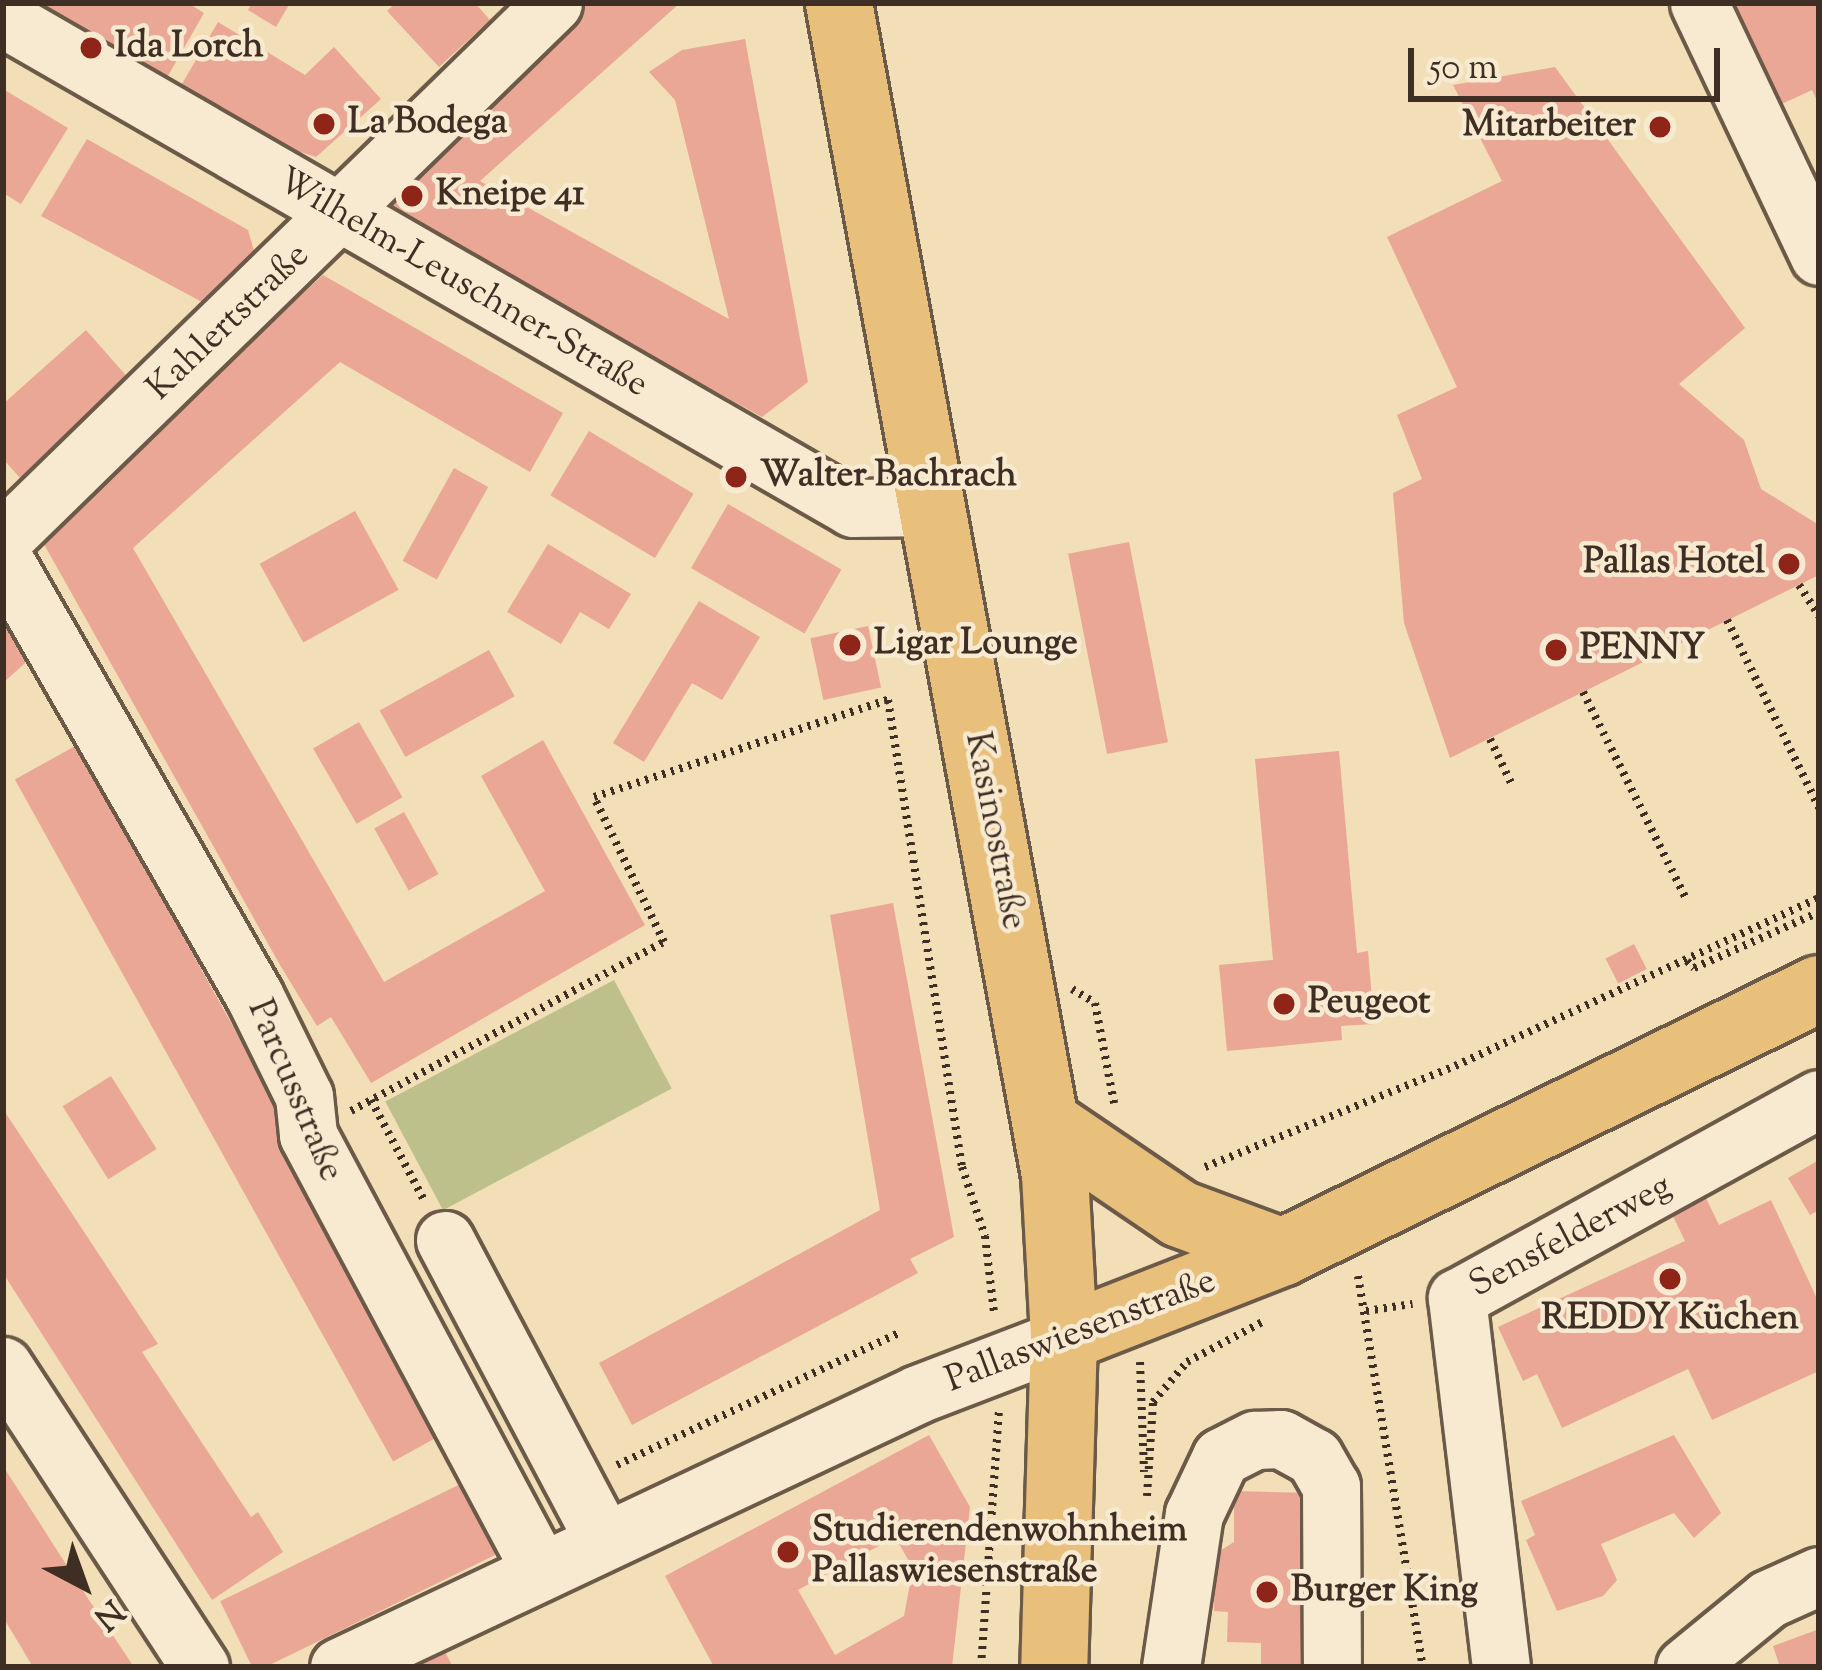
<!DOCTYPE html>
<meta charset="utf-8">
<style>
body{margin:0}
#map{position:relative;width:1822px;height:1670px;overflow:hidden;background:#f2deb7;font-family:"Sorts Mill Goudy",serif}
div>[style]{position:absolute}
.green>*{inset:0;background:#bec08c;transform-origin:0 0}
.building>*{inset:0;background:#eaa795;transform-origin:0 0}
.path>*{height:8px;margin-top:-4px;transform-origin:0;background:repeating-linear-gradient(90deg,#3f2e24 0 3px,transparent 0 9px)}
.roads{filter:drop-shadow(3px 0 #6c5a49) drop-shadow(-3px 0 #6c5a49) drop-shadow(0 3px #6c5a49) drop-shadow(0 -3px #6c5a49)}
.minor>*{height:57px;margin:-28.5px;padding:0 28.5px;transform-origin:28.5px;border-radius:28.5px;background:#f7ead0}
.major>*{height:66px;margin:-33px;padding:0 33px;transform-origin:33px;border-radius:33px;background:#e9bf7c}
.dots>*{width:33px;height:33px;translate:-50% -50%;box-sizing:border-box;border:6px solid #f7ead0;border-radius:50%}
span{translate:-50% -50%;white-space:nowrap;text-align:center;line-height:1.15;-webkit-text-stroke:9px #f7ead0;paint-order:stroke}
.poi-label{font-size:36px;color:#3f2e24;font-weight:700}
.left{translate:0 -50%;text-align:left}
.right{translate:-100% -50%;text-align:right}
.street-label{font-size:36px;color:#3f2e24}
.frame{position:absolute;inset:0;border:6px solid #3f2e24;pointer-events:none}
.north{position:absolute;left:24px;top:1526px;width:120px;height:120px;-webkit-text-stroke:9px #f7ead0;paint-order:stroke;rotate:139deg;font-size:33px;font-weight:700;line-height:48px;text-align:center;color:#3f2e24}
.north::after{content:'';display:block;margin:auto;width:42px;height:54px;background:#3f2e24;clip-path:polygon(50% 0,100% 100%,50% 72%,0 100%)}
.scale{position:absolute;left:1408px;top:48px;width:312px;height:54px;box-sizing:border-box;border:6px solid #3f2e24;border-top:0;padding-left:15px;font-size:36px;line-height:42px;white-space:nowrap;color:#3f2e24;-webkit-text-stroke:9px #f7ead0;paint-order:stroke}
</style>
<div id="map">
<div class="green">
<i style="left:614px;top:980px;width:123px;height:259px;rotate:62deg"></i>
</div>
<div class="building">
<i style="clip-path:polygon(32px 3px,188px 3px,204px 13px,165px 81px)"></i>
<i style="clip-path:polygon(252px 3px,290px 3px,276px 27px,248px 10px)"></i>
<i style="clip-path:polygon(396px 3px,475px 3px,490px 20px,439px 67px,387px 11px)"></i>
<i style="clip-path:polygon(579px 3px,680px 3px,480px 181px,729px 319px,675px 100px,649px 72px,682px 50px,745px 39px,808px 382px,762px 417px,390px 213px,386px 183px)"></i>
<i style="clip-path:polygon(1675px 3px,1819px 3px,1819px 105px,1812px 90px,1732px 127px)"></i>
<i style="clip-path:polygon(218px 22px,305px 75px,334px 47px,381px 99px,316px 157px,270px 142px,179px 89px)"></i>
<i style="clip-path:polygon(1555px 67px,1745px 328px,1679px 384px,1744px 440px,1761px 489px,1819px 525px,1819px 575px,1450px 758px,1404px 623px,1393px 493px,1422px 479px,1397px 415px,1457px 387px,1387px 237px,1502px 181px,1453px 85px)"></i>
<i style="clip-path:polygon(3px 89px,68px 128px,21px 204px,3px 193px)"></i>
<i style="clip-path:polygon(87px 139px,248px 230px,255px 254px,204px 303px,41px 216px)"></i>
<i style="clip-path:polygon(323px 275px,563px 413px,530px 472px,340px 362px,133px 548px,384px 982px,545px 891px,481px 776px,543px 740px,645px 925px,371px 1083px,331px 1017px,317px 1026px,280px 965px,40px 537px)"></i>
<i style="clip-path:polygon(86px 330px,130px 380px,22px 480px,3px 459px,3px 404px)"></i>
<i style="left:589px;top:431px;width:122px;height:75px;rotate:31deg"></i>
<i style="left:454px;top:468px;width:39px;height:106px;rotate:29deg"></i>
<i style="left:728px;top:504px;width:131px;height:74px;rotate:30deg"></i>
<i style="left:355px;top:511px;width:90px;height:109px;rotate:61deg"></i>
<i style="left:1129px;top:542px;width:204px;height:62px;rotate:79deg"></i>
<i style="clip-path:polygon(548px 544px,631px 594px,609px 629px,580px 612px,561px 644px,507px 612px)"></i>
<i style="clip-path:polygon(699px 601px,760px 637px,722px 700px,692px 683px,644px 762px,613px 743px)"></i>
<i style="clip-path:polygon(3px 613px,35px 654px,3px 683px)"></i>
<i style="left:868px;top:626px;width:63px;height:59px;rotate:78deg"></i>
<i style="left:489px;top:650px;width:53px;height:125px;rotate:61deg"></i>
<i style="left:359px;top:722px;width:87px;height:53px;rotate:60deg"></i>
<i style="left:77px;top:745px;width:780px;height:71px;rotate:61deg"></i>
<i style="clip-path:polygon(1339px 751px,1357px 953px,1368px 951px,1374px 1024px,1341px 1026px,1342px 1040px,1227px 1051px,1219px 965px,1273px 960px,1255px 759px)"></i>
<i style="left:404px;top:812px;width:71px;height:34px;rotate:61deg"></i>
<i style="clip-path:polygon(893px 903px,954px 1237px,910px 1259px,918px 1273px,632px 1425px,599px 1363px,880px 1210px,830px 915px)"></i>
<i style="left:1634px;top:944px;width:28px;height:32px;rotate:63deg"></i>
<i style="left:111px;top:1076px;width:86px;height:57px;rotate:58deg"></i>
<i style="clip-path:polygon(3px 1109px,158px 1344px,142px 1352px,251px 1517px,258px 1512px,283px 1552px,212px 1600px,3px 1273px)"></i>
<i style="clip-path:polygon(1819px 1160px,1819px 1210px,1810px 1215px,1788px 1178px)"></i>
<i style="clip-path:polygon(1705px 1196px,1719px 1225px,1771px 1200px,1819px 1303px,1819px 1371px,1712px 1420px,1688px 1369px,1562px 1428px,1537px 1374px,1523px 1381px,1498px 1327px,1685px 1241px,1671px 1212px)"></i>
<i style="clip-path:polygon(evenodd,929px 1435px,970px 1507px,952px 1667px,714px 1667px,665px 1576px,929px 1435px,895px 1537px,913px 1568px,904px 1616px,835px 1655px,798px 1590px,895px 1537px)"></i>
<i style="clip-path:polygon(1674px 1435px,1721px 1513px,1694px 1538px,1674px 1513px,1601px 1544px,1617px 1580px,1603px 1596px,1557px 1611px,1526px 1540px,1535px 1535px,1521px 1501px)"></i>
<i style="clip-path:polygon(3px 1466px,89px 1600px,134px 1667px,33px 1667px,3px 1617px)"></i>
<i style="left:479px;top:1475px;width:79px;height:288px;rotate:64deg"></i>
<i style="clip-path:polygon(1234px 1491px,1314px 1493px,1317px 1667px,1261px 1667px,1261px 1643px,1227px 1642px,1228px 1612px,1214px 1611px,1215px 1554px,1234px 1542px)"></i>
<i style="clip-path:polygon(1819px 1629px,1819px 1667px,1780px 1667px,1773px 1646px)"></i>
<i style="clip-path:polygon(445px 1652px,453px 1667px,418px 1667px)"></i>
</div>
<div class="path">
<i style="left:1799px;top:585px;width:37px;rotate:57deg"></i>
<i style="left:1727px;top:620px;width:209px;rotate:63.9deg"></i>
<i style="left:1583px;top:692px;width:229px;rotate:63.5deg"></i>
<i style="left:1490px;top:739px;width:53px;rotate:64.4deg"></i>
<i style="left:1687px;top:961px;width:10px;rotate:45deg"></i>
<i style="left:1694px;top:968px;width:137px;rotate:-24.1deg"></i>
<i style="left:1072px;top:989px;width:27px;rotate:31deg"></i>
<i style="left:1095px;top:1003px;width:102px;rotate:79.2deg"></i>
<i style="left:371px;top:1100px;width:113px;rotate:62.1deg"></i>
<i style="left:351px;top:1111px;width:356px;rotate:-28.4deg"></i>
<i style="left:664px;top:942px;width:161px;rotate:-115.8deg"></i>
<i style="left:594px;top:797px;width:310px;rotate:-18.3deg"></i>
<i style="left:888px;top:700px;width:473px;rotate:81deg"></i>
<i style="left:962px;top:1167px;width:73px;rotate:71.6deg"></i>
<i style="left:985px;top:1236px;width:78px;rotate:83.3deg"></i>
<i style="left:1205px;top:1167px;width:270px;rotate:-22deg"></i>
<i style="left:1455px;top:1066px;width:401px;rotate:-24.8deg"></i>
<i style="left:1358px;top:1276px;width:396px;rotate:80.6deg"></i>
<i style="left:1366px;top:1311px;width:47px;rotate:-8.7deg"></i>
<i style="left:1140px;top:1362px;width:110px;rotate:87.9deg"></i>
<i style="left:617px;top:1465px;width:311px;rotate:-25.1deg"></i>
<i style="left:1147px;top:1496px;width:94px;rotate:-86.3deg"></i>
<i style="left:1153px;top:1402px;width:52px;rotate:-49.6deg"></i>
<i style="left:1187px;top:1362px;width:89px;rotate:-28deg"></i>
<i style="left:981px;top:1667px;width:257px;rotate:-86deg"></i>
</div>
<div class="roads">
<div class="minor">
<i style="left:1699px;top:3px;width:280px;rotate:64.6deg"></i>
<i style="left:3px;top:18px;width:981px;rotate:29.96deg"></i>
<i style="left:853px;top:508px;width:81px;rotate:-0.7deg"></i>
<i style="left:3px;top:539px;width:768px;rotate:-44.26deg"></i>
<i style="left:3px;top:558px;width:504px;rotate:60.13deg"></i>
<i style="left:254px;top:995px;width:113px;rotate:63.7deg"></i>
<i style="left:304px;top:1096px;width:39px;rotate:84deg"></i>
<i style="left:308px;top:1135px;width:490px;rotate:61.9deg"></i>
<i style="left:445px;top:1240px;width:338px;rotate:62.1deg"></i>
<i style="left:3px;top:1366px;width:360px;rotate:56.8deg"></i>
<i style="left:339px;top:1667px;width:640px;rotate:-25.24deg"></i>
<i style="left:918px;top:1394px;width:156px;rotate:-21deg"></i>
<i style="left:1171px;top:1667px;width:155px;rotate:-81.5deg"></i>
<i style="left:1194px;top:1514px;width:63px;rotate:-64.7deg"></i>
<i style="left:1221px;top:1457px;width:38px;rotate:-27deg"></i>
<i style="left:1255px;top:1440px;width:26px;rotate:-2deg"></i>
<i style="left:1281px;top:1439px;width:38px;rotate:29deg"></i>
<i style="left:1314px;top:1457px;width:34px;rotate:60deg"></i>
<i style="left:1331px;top:1486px;width:181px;rotate:89.7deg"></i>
<i style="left:1501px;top:1667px;width:372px;rotate:-96.8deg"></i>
<i style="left:1457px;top:1298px;width:413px;rotate:-28.8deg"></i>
<i style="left:1685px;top:1667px;width:107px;rotate:-39.3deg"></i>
<i style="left:1768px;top:1599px;width:56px;rotate:-24.3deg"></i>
</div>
<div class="major">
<i style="left:839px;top:3px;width:1192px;rotate:79.56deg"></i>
<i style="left:1055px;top:1175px;width:163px;rotate:86.8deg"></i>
<i style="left:1064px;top:1338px;width:329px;rotate:91.7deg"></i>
<i style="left:1046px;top:1123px;width:162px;rotate:34.2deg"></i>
<i style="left:1180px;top:1214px;width:110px;rotate:20.3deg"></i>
<i style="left:1064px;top:1338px;width:235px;rotate:-21.4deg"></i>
<i style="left:1283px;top:1252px;width:597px;rotate:-26.14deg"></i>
</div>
</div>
<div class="dots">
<i style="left:91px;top:48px;background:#8f2418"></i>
<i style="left:324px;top:124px;background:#8f2418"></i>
<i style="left:1660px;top:127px;background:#8f2418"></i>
<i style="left:412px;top:196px;background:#8f2418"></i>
<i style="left:736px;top:477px;background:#8f2418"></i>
<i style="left:1789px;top:564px;background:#8f2418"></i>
<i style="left:850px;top:645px;background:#8f2418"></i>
<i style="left:1556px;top:650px;background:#8f2418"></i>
<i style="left:1284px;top:1004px;background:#8f2418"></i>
<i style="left:1670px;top:1279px;background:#8f2418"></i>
<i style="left:788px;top:1552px;background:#8f2418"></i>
<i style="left:1267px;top:1592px;background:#8f2418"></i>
</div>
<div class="poi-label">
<span class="left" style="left:115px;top:48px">Ida Lorch</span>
<span class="left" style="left:348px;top:124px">La Bodega</span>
<span class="right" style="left:1636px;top:127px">Mitarbeiter</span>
<span class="left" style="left:436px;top:196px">Kneipe 41</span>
<span class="left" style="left:760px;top:477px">Walter Bachrach</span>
<span class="right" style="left:1765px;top:564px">Pallas Hotel</span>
<span class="left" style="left:874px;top:645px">Ligar Lounge</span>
<span class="left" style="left:1580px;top:650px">PENNY</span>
<span class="left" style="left:1308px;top:1004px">Peugeot</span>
<span style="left:1670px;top:1320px">REDDY Küchen</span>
<span class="left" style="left:812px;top:1552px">Studierendenwohnheim<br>Pallaswiesenstraße</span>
<span class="left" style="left:1291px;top:1592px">Burger King</span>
</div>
<div class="street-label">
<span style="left:462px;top:284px;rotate:30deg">Wilhelm-Leuschner-Straße</span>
<span style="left:229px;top:323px;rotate:-44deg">Kahlertstraße</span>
<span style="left:994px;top:831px;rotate:79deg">Kasinostraße</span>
<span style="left:294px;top:1091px;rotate:67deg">Parcusstraße</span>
<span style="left:1571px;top:1237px;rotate:-28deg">Sensfelderweg</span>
<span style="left:1081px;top:1332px;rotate:-21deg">Pallaswiesenstraße</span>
</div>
<div class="frame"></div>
<div class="north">N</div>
<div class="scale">50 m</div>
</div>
